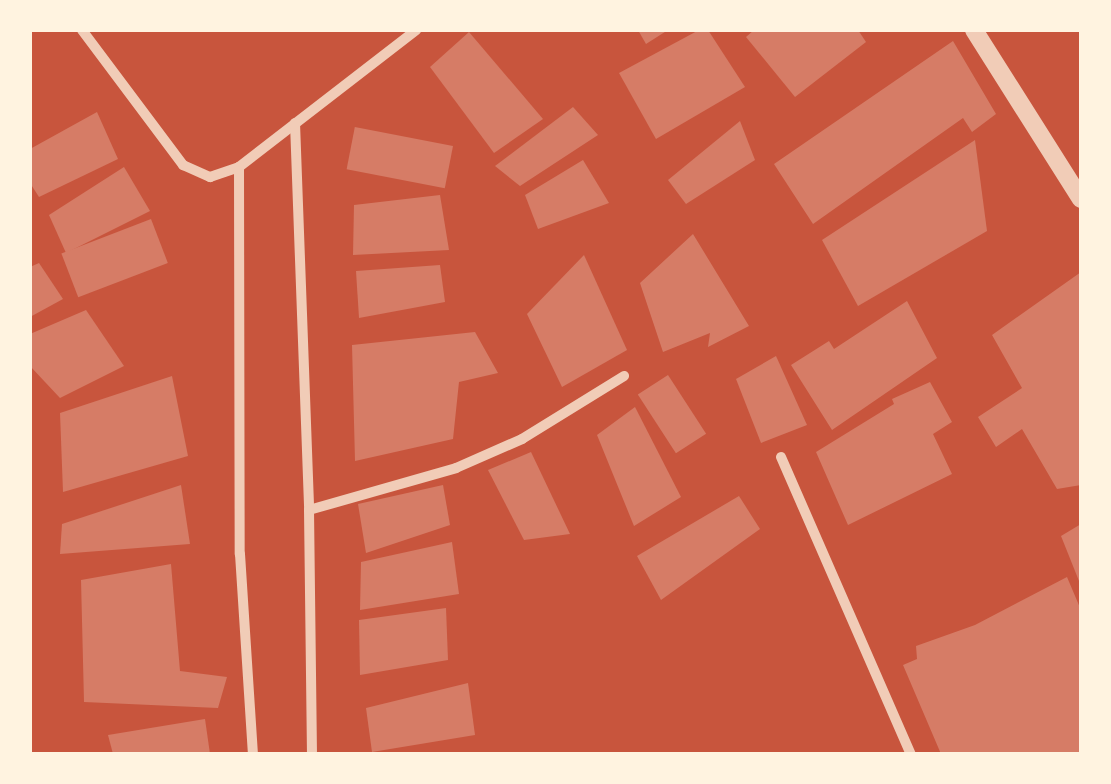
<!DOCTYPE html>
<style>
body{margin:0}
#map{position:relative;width:1111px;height:784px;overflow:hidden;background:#c8553d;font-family:"Exo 2",sans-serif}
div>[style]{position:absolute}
.building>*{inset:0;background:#d67c66;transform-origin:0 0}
.minor>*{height:10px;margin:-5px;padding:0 5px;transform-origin:5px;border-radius:5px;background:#f1ccb7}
.tertiary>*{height:18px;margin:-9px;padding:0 9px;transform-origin:9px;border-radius:9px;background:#f1ccb7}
span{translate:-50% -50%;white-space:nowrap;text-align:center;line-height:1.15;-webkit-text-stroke:8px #fff3e0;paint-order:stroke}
.frame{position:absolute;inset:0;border:32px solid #fff3e0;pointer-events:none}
</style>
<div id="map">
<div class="building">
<i style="clip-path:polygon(638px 30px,668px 30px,646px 44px)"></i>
<i style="clip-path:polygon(699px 30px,708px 30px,745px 87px,656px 139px,619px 73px)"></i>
<i style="clip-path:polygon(754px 30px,858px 30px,866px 42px,795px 97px,746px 37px)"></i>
<i style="clip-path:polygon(469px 32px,543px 119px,494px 153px,430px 67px)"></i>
<i style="clip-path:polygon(953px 41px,996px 114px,972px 132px,963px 118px,813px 224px,774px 164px)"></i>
<i style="clip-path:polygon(573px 107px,598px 135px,520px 186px,495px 166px)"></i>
<i style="clip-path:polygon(97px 112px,118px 159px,39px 197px,30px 183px,30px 149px)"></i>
<i style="clip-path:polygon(740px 121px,755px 160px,686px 204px,668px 180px)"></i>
<i style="clip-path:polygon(975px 140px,987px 231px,858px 306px,822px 240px)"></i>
<i style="left:453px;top:146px;width:43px;height:100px;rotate:101deg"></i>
<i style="clip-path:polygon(583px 160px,609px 203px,538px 229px,525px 195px)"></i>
<i style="clip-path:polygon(124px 167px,150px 211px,66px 253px,49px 215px)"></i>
<i style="clip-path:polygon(440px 195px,449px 250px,353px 255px,354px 205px)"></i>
<i style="left:151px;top:219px;width:47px;height:96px;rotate:69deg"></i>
<i style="clip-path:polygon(693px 234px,749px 326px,708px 347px,710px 333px,663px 352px,640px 283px)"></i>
<i style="clip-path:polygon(584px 255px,627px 350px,562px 387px,527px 314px)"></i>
<i style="clip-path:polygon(39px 263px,63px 299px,30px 317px,30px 267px)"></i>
<i style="clip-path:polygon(440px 265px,445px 302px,359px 318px,356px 271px)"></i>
<i style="clip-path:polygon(1081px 272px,1081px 485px,1057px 489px,1022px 429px,996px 447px,978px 417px,1022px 388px,992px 335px)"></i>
<i style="clip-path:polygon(907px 301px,937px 358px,832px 430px,791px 365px,829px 341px,834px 349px)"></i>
<i style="clip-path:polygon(86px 310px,124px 366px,60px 398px,30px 366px,30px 334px)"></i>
<i style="clip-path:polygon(475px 332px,498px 373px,459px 382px,453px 439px,355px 461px,352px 345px)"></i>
<i style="clip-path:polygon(776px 356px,807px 425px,761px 443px,736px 379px)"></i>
<i style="left:668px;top:375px;width:70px;height:36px;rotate:57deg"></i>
<i style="clip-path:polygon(172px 376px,188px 456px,63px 492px,60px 413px)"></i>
<i style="clip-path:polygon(930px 382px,952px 422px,933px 434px,952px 474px,848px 525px,816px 452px,894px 404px,892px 399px)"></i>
<i style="clip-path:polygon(635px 407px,681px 497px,634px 526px,597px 435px)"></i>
<i style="clip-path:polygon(531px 452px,570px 534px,524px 540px,488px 470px)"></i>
<i style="clip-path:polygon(181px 485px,190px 544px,60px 554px,62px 524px)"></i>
<i style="clip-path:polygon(443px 485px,450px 525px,366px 553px,358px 504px)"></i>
<i style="clip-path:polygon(739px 496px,760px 529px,661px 600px,637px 556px)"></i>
<i style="clip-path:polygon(1081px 524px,1081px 586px,1061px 536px)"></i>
<i style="clip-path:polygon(452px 542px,459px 594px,360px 610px,361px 562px)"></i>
<i style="clip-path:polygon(171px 564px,180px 671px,227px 677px,218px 708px,84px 702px,81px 580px)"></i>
<i style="clip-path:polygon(1067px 577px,1081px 610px,1081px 754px,941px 754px,903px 665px,917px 659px,916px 646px,975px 625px)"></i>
<i style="clip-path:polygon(446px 608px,448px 660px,360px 675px,359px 620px)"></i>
<i style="clip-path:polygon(468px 683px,475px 735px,372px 752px,366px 708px)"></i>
<i style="clip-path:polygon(205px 719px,210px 754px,113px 754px,108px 735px)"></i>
</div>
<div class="minor">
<i style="left:82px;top:30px;width:169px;rotate:53.2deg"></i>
<i style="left:183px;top:165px;width:30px;rotate:24deg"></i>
<i style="left:210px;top:177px;width:31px;rotate:-19deg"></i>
<i style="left:239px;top:167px;width:224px;rotate:-37.7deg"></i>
<i style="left:295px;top:123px;width:387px;rotate:87.9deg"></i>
<i style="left:309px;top:510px;width:244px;rotate:89.3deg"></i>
<i style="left:239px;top:167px;width:387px;rotate:89.9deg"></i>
<i style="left:240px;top:554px;width:200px;rotate:86.3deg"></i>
<i style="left:781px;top:457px;width:324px;rotate:66.4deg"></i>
<i style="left:309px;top:510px;width:153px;rotate:-15.9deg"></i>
<i style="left:456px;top:468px;width:72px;rotate:-23.7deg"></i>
<i style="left:522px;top:439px;width:120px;rotate:-31.7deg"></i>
</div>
<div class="tertiary">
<i style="left:974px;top:30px;width:200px;rotate:57.7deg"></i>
</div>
<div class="frame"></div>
</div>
